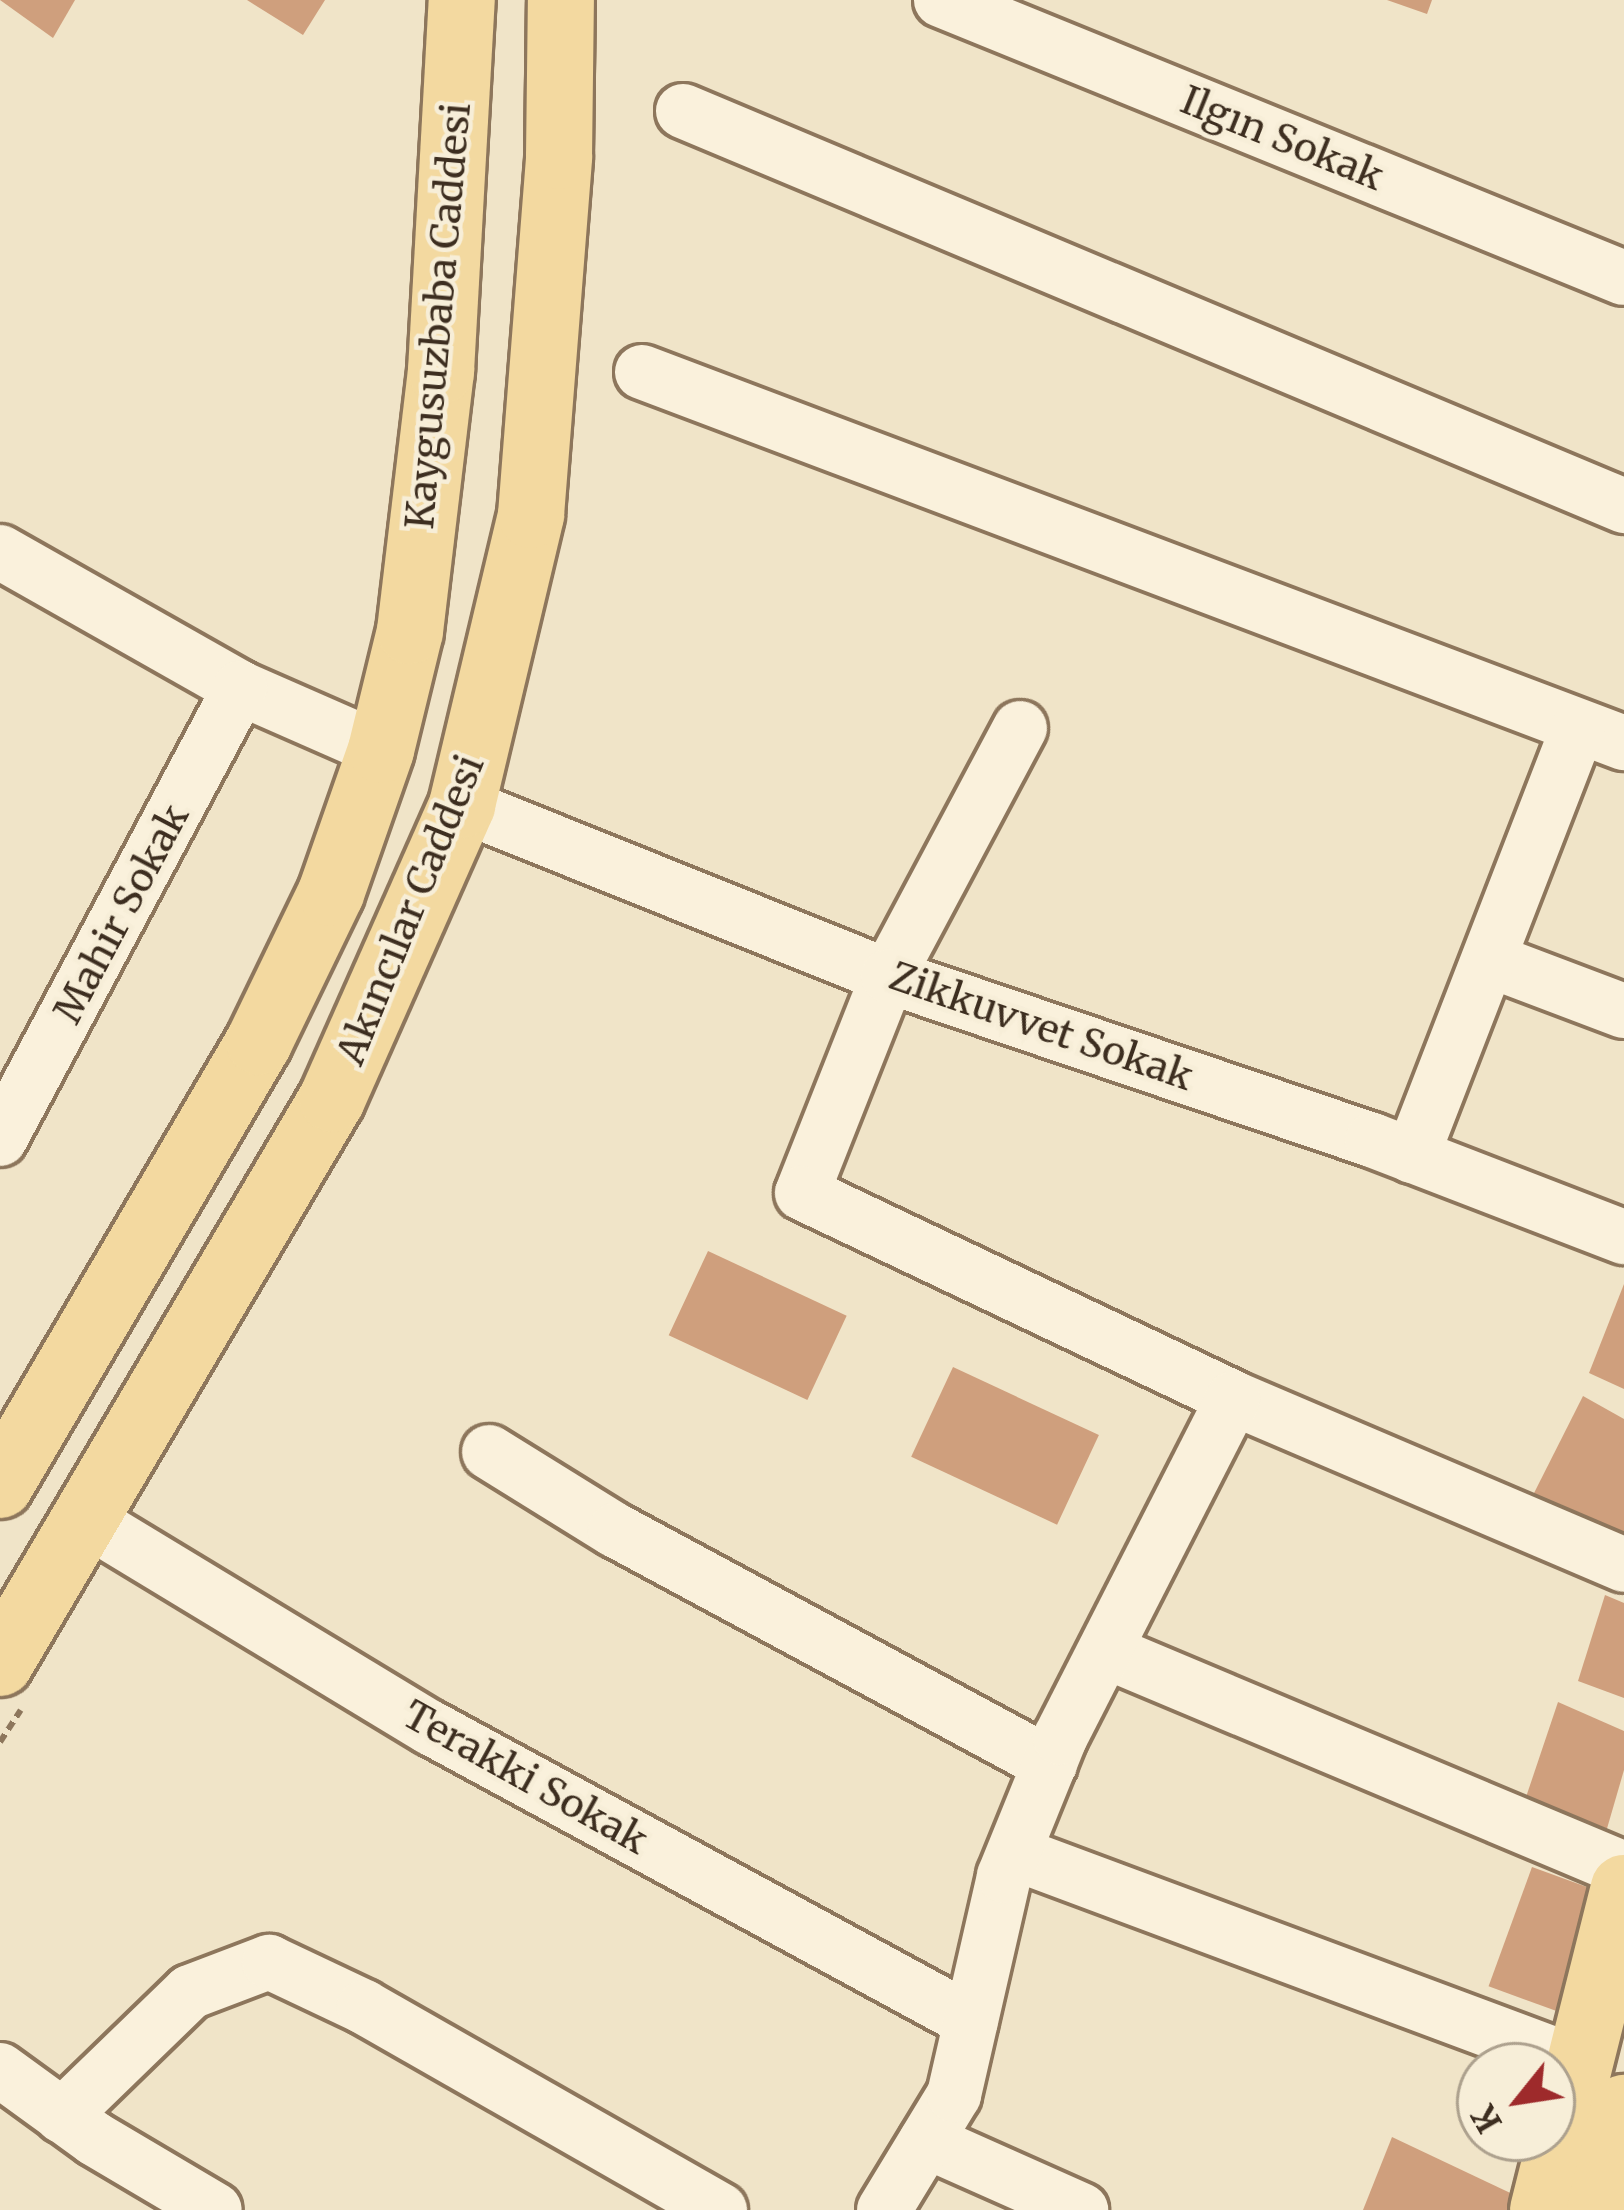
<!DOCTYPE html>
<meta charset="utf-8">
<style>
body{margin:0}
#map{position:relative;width:1624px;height:2210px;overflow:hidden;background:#f0e4c8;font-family:Merriweather,serif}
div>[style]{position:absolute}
.building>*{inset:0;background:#cf9f7d;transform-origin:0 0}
.path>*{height:6px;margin-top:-3px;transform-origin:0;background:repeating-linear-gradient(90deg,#8d765c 0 9px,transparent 0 15px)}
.roads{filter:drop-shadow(3px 0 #8d765c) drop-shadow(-3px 0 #8d765c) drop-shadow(0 3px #8d765c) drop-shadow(0 -3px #8d765c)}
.minor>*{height:54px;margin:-27px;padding:0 27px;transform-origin:27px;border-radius:27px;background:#faf1dc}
.major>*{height:66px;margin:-33px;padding:0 33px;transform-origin:33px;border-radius:33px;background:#f3d9a0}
span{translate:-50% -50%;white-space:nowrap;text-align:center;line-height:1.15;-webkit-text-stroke:9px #f7eed8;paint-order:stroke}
.street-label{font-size:39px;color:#3d2e20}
.north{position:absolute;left:1456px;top:2042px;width:120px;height:120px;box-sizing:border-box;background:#f7eed8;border:3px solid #ada18e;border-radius:50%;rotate:240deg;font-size:33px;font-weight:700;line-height:48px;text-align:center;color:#3d2e20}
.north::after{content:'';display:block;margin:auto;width:42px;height:54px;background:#9e2a2b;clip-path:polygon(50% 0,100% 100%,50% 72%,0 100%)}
</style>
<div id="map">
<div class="building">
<i style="clip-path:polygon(0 0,75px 0,53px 38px)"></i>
<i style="clip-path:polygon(247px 0,325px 0,303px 35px)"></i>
<i style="clip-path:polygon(1387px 0,1432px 0,1427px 14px)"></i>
<i style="left:708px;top:1251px;width:153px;height:93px;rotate:25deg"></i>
<i style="clip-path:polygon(1624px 1284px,1624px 1389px,1589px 1373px)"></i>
<i style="left:953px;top:1367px;width:161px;height:99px;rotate:25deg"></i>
<i style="clip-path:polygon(1583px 1396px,1624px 1419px,1624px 1539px,1531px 1499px)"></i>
<i style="clip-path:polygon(1605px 1595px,1624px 1603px,1624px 1698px,1578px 1681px)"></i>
<i style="clip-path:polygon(1558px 1702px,1624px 1731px,1624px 1770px,1606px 1832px,1523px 1806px)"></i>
<i style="left:1532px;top:1867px;width:76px;height:127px;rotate:20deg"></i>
<i style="clip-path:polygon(1392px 2137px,1523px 2199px,1520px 2210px,1363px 2210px)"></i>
</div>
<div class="path">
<i style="left:0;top:1742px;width:38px;rotate:-57deg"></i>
</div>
<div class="roads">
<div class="minor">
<i style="left:941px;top:0;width:737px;rotate:22.15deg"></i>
<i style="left:683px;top:111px;width:1021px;rotate:22.77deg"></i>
<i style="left:642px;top:372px;width:1050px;rotate:20.7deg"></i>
<i style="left:0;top:552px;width:276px;rotate:29.5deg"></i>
<i style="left:240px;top:688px;width:154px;rotate:23.7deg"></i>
<i style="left:1020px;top:728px;width:281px;rotate:118deg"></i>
<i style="left:888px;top:976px;width:233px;rotate:111.6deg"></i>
<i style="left:802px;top:1193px;width:477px;rotate:25.4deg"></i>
<i style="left:1233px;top:1398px;width:425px;rotate:23.1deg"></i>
<i style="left:462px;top:805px;width:459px;rotate:21.9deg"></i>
<i style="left:888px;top:976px;width:511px;rotate:18.72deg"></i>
<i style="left:1372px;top:1140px;width:270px;rotate:21.1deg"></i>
<i style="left:1489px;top:960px;width:144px;rotate:20.7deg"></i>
<i style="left:0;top:1139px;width:511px;rotate:-61.98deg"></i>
<i style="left:1412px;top:1156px;width:459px;rotate:-68.8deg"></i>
<i style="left:489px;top:1452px;width:148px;rotate:31.8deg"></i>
<i style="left:615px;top:1530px;width:494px;rotate:28.3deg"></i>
<i style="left:87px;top:1520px;width:402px;rotate:31.2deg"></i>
<i style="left:431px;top:1728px;width:614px;rotate:28.48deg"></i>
<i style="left:1105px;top:1651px;width:563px;rotate:22.78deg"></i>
<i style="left:1014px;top:1853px;width:604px;rotate:20.45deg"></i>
<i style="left:0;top:2070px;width:117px;rotate:36deg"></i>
<i style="left:95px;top:2139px;width:139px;rotate:30.6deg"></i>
<i style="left:62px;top:2116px;width:178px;rotate:-44.1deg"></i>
<i style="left:190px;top:1992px;width:85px;rotate:-20.8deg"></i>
<i style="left:269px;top:1962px;width:105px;rotate:25.3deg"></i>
<i style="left:364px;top:2007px;width:410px;rotate:29.7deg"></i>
<i style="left:926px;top:2141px;width:170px;rotate:24deg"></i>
<i style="left:884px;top:2210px;width:135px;rotate:-58.7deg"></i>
<i style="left:954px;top:2095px;width:225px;rotate:-77.1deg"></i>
<i style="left:1004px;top:1876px;width:149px;rotate:-67.9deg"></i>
<i style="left:1060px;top:1738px;width:381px;rotate:-63deg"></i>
</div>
<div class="major">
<i style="left:0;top:1485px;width:513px;rotate:-59.69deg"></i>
<i style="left:259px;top:1042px;width:165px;rotate:-64.2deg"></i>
<i style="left:331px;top:893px;width:151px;rotate:-70.7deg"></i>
<i style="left:381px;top:750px;width:122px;rotate:-76.3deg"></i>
<i style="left:410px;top:631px;width:262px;rotate:-83.2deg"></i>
<i style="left:441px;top:371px;width:372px;rotate:-86.8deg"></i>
<i style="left:0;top:1663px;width:654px;rotate:-59.52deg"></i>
<i style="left:332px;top:1099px;width:321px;rotate:-66.1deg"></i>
<i style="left:462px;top:805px;width:298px;rotate:-76.6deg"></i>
<i style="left:531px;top:515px;width:360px;rotate:-85.5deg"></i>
<i style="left:559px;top:156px;width:156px;rotate:-89.3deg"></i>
<i style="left:1543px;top:2210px;width:332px;rotate:-75.9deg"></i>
<i style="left:1600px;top:2210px;width:105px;rotate:-76.8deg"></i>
</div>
</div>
<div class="street-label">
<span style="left:1282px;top:139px;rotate:22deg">Ilgın Sokak</span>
<span style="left:439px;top:316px;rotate:-85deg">Kaygusuzbaba Caddesi</span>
<span style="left:411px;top:910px;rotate:-68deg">Akıncılar Caddesi</span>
<span style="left:122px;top:914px;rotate:-62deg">Mahir Sokak</span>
<span style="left:1041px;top:1027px;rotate:19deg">Zikkuvvet Sokak</span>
<span style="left:525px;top:1778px;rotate:29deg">Terakki Sokak</span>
</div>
<div class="north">K</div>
</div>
